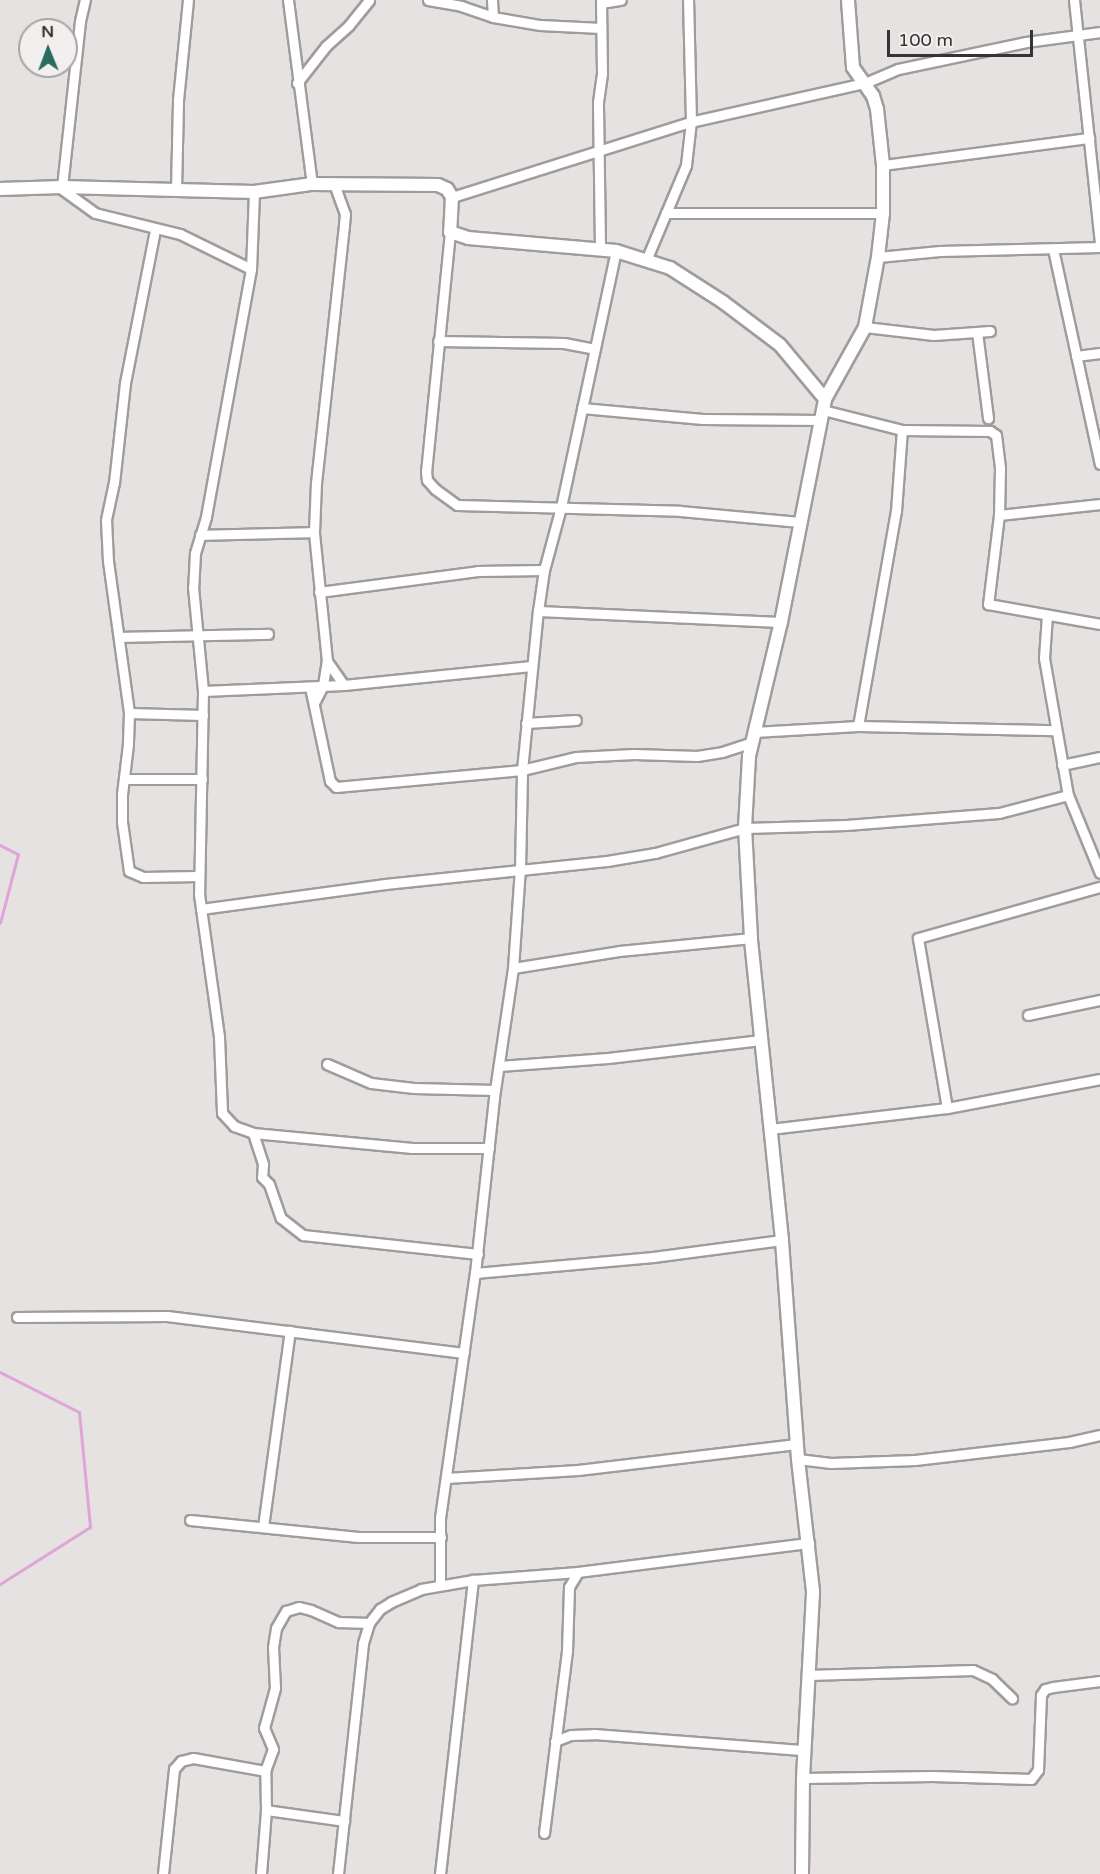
<!DOCTYPE html>
<style>
body{margin:0}
#map{position:relative;width:1100px;height:1874px;overflow:hidden;background:#e6e2e1;font-family:"Varela Round",sans-serif}
div>[style]{position:absolute}
.stream>*{height:3px;margin:-1.5px;padding:0 1.5px;transform-origin:1.5px;border-radius:1.5px;background:#dfa5d8}
.roads{filter:drop-shadow(2px 0 #a19c9c) drop-shadow(-2px 0 #a19c9c) drop-shadow(0 2px #a19c9c) drop-shadow(0 -2px #a19c9c)}
.minor>*{height:9px;margin:-4.5px;padding:0 4.5px;transform-origin:4.5px;border-radius:4.5px;background:#fff}
.tertiary>*{height:12px;margin:-6px;padding:0 6px;transform-origin:6px;border-radius:6px;background:#fff}
span{translate:-50% -50%;white-space:nowrap;text-align:center;line-height:1.15;-webkit-text-stroke:5px #f3efee;paint-order:stroke}
.north{position:absolute;left:18px;top:18px;width:60px;height:60px;box-sizing:border-box;background:#f3efee;border:2px solid #a7a4a3;border-radius:50%;rotate:359deg;font-size:16px;font-weight:700;line-height:24px;text-align:center;color:#353333}
.north::after{content:'';display:block;margin:auto;width:21px;height:27px;background:#286d61;clip-path:polygon(50% 0,100% 100%,50% 72%,0 100%)}
.scale{position:absolute;left:887px;top:30px;width:146px;height:27px;box-sizing:border-box;border:3px solid #353333;border-top:0;padding-left:8px;font-size:18px;line-height:21px;white-space:nowrap;color:#353333;-webkit-text-stroke:4px #f3efee;paint-order:stroke}
</style>
<div id="map">
<div class="stream">
<i style="left:0;top:845px;width:20px;rotate:27deg"></i>
<i style="left:18px;top:854px;width:71px;rotate:104.6deg"></i>
<i style="left:0;top:1372px;width:89px;rotate:26.9deg"></i>
<i style="left:79px;top:1412px;width:116px;rotate:84.5deg"></i>
<i style="left:90px;top:1527px;width:107px;rotate:147.7deg"></i>
</div>
<div class="roads">
<div class="minor">
<i style="left:288px;top:0;width:186px;rotate:82.6deg"></i>
<i style="left:428px;top:0;width:34px;rotate:10deg"></i>
<i style="left:461px;top:6px;width:34px;rotate:19deg"></i>
<i style="left:493px;top:17px;width:48px;rotate:9.7deg"></i>
<i style="left:540px;top:25px;width:61px;rotate:2.8deg"></i>
<i style="left:492px;top:0;width:17px;rotate:87deg"></i>
<i style="left:1074px;top:0;width:245px;rotate:83.9deg"></i>
<i style="left:601px;top:3px;width:20px;rotate:-9deg"></i>
<i style="left:297px;top:83px;width:47px;rotate:-51.9deg"></i>
<i style="left:326px;top:46px;width:31px;rotate:-42deg"></i>
<i style="left:349px;top:25px;width:32px;rotate:-51deg"></i>
<i style="left:883px;top:165px;width:208px;rotate:-7.5deg"></i>
<i style="left:59px;top:187px;width:44px;rotate:35.8deg"></i>
<i style="left:95px;top:213px;width:88px;rotate:13.9deg"></i>
<i style="left:180px;top:234px;width:79px;rotate:26.2deg"></i>
<i style="left:62px;top:187px;width:167px;rotate:-83.8deg"></i>
<i style="left:80px;top:21px;width:22px;rotate:-77deg"></i>
<i style="left:176px;top:190px;width:90px;rotate:-88.7deg"></i>
<i style="left:178px;top:100px;width:100px;rotate:-84.3deg"></i>
<i style="left:254px;top:192px;width:77px;rotate:92.2deg"></i>
<i style="left:251px;top:269px;width:252px;rotate:100.3deg"></i>
<i style="left:206px;top:517px;width:38px;rotate:107deg"></i>
<i style="left:195px;top:553px;width:34px;rotate:93deg"></i>
<i style="left:193px;top:587px;width:104px;rotate:84.5deg"></i>
<i style="left:203px;top:691px;width:203px;rotate:91.1deg"></i>
<i style="left:199px;top:894px;width:144px;rotate:82deg"></i>
<i style="left:219px;top:1037px;width:76px;rotate:87.7deg"></i>
<i style="left:222px;top:1113px;width:18px;rotate:47deg"></i>
<i style="left:234px;top:1126px;width:20px;rotate:20deg"></i>
<i style="left:253px;top:1133px;width:33px;rotate:72deg"></i>
<i style="left:263px;top:1164px;width:13px;rotate:94deg"></i>
<i style="left:262px;top:1177px;width:10px;rotate:45deg"></i>
<i style="left:269px;top:1184px;width:36px;rotate:71deg"></i>
<i style="left:281px;top:1218px;width:28px;rotate:38deg"></i>
<i style="left:303px;top:1235px;width:176px;rotate:6.2deg"></i>
<i style="left:452px;top:197px;width:250px;rotate:-17.5deg"></i>
<i style="left:690px;top:122px;width:179px;rotate:-12.6deg"></i>
<i style="left:865px;top:83px;width:36px;rotate:-23deg"></i>
<i style="left:898px;top:69px;width:131px;rotate:-11.9deg"></i>
<i style="left:1026px;top:42px;width:75px;rotate:-7.7deg"></i>
<i style="left:666px;top:213px;width:217px"></i>
<i style="left:155px;top:230px;width:156px;rotate:101.1deg"></i>
<i style="left:125px;top:383px;width:100px;rotate:96.3deg"></i>
<i style="left:114px;top:482px;width:39px;rotate:102deg"></i>
<i style="left:106px;top:520px;width:41px;rotate:87.2deg"></i>
<i style="left:108px;top:561px;width:153px;rotate:82.1deg"></i>
<i style="left:129px;top:713px;width:31px;rotate:92deg"></i>
<i style="left:128px;top:744px;width:50px;rotate:96.8deg"></i>
<i style="left:122px;top:794px;width:28px;rotate:90deg"></i>
<i style="left:122px;top:822px;width:49px;rotate:81.9deg"></i>
<i style="left:129px;top:871px;width:15px;rotate:23deg"></i>
<i style="left:143px;top:877px;width:55px;rotate:-1deg"></i>
<i style="left:450px;top:232px;width:240px;rotate:95.7deg"></i>
<i style="left:426px;top:471px;width:9px;rotate:84deg"></i>
<i style="left:427px;top:480px;width:12px;rotate:48deg"></i>
<i style="left:435px;top:489px;width:27px;rotate:36deg"></i>
<i style="left:457px;top:505px;width:223px;rotate:1.5deg"></i>
<i style="left:680px;top:511px;width:120px;rotate:5.3deg"></i>
<i style="left:600px;top:248px;width:146px;rotate:-90.8deg"></i>
<i style="left:598px;top:102px;width:29px;rotate:-82deg"></i>
<i style="left:602px;top:73px;width:73px;rotate:-90.8deg"></i>
<i style="left:1053px;top:249px;width:220px;rotate:77.7deg"></i>
<i style="left:878px;top:257px;width:62px;rotate:-5.5deg"></i>
<i style="left:940px;top:251px;width:160px;rotate:-1.4deg"></i>
<i style="left:647px;top:258px;width:101px;rotate:-67.2deg"></i>
<i style="left:686px;top:165px;width:44px;rotate:-83.5deg"></i>
<i style="left:691px;top:121px;width:121px;rotate:-91.4deg"></i>
<i style="left:865px;top:327px;width:69px;rotate:6.6deg"></i>
<i style="left:934px;top:335px;width:56px;rotate:-4.1deg"></i>
<i style="left:977px;top:332px;width:87px;rotate:82.7deg"></i>
<i style="left:438px;top:341px;width:126px;rotate:0.9deg"></i>
<i style="left:564px;top:343px;width:31px;rotate:11deg"></i>
<i style="left:1076px;top:356px;width:24px;rotate:-7deg"></i>
<i style="left:582px;top:408px;width:121px;rotate:5.2deg"></i>
<i style="left:703px;top:419px;width:118px;rotate:0.5deg"></i>
<i style="left:823px;top:410px;width:81px;rotate:14.2deg"></i>
<i style="left:902px;top:430px;width:88px;rotate:0.7deg"></i>
<i style="left:990px;top:431px;width:7px;rotate:34deg"></i>
<i style="left:996px;top:435px;width:33px;rotate:83deg"></i>
<i style="left:1000px;top:468px;width:47px;rotate:91.2deg"></i>
<i style="left:999px;top:515px;width:90px;rotate:97deg"></i>
<i style="left:988px;top:604px;width:114px;rotate:10.1deg"></i>
<i style="left:999px;top:515px;width:102px;rotate:-6.2deg"></i>
<i style="left:200px;top:535px;width:114px;rotate:-1.5deg"></i>
<i style="left:319px;top:592px;width:160px;rotate:-7.5deg"></i>
<i style="left:478px;top:571px;width:66px;rotate:-0.9deg"></i>
<i style="left:538px;top:611px;width:243px;rotate:2.6deg"></i>
<i style="left:1047px;top:615px;width:43px;rotate:94deg"></i>
<i style="left:1044px;top:658px;width:139px;rotate:80.1deg"></i>
<i style="left:1068px;top:795px;width:84px;rotate:67.7deg"></i>
<i style="left:120px;top:637px;width:148px;rotate:-1.2deg"></i>
<i style="left:327px;top:661px;width:29px;rotate:55deg"></i>
<i style="left:310px;top:687px;width:96px;rotate:78deg"></i>
<i style="left:330px;top:781px;width:8px;rotate:45deg"></i>
<i style="left:336px;top:787px;width:187px;rotate:-5.2deg"></i>
<i style="left:522px;top:770px;width:56px;rotate:-13.5deg"></i>
<i style="left:576px;top:757px;width:58px;rotate:-3deg"></i>
<i style="left:634px;top:754px;width:63px;rotate:1.8deg"></i>
<i style="left:697px;top:756px;width:25px;rotate:-9deg"></i>
<i style="left:722px;top:752px;width:32px;rotate:-18deg"></i>
<i style="left:203px;top:691px;width:141px;rotate:-2.4deg"></i>
<i style="left:344px;top:685px;width:188px;rotate:-5.8deg"></i>
<i style="left:314px;top:703px;width:20px;rotate:-63deg"></i>
<i style="left:323px;top:685px;width:24px;rotate:-81deg"></i>
<i style="left:327px;top:661px;width:130px;rotate:-95.8deg"></i>
<i style="left:314px;top:532px;width:49px;rotate:-87.7deg"></i>
<i style="left:316px;top:483px;width:260px;rotate:-83.8deg"></i>
<i style="left:344px;top:225px;width:11px;rotate:-85deg"></i>
<i style="left:345px;top:214px;width:32px;rotate:-110deg"></i>
<i style="left:129px;top:713px;width:74px;rotate:1.5deg"></i>
<i style="left:526px;top:723px;width:50px;rotate:-3.4deg"></i>
<i style="left:858px;top:726px;width:218px;rotate:-80deg"></i>
<i style="left:896px;top:511px;width:81px;rotate:-85.8deg"></i>
<i style="left:754px;top:732px;width:104px;rotate:-3.3deg"></i>
<i style="left:858px;top:726px;width:198px;rotate:1.2deg"></i>
<i style="left:1062px;top:765px;width:39px;rotate:-12deg"></i>
<i style="left:124px;top:779px;width:78px"></i>
<i style="left:201px;top:909px;width:186px;rotate:-7.7deg"></i>
<i style="left:385px;top:884px;width:223px;rotate:-5.9deg"></i>
<i style="left:607px;top:861px;width:49px;rotate:-9.5deg"></i>
<i style="left:655px;top:853px;width:93px;rotate:-15.5deg"></i>
<i style="left:745px;top:828px;width:101px;rotate:-1.7deg"></i>
<i style="left:846px;top:825px;width:153px;rotate:-4.5deg"></i>
<i style="left:999px;top:813px;width:71px;rotate:-14.6deg"></i>
<i style="left:513px;top:968px;width:107px;rotate:-9.1deg"></i>
<i style="left:619px;top:951px;width:133px;rotate:-5.6deg"></i>
<i style="left:1028px;top:1015px;width:74px;rotate:-11.8deg"></i>
<i style="left:327px;top:1064px;width:48px;rotate:23.4deg"></i>
<i style="left:371px;top:1083px;width:43px;rotate:6.6deg"></i>
<i style="left:414px;top:1088px;width:81px;rotate:1.4deg"></i>
<i style="left:499px;top:1066px;width:109px;rotate:-4.2deg"></i>
<i style="left:608px;top:1058px;width:154px;rotate:-6.7deg"></i>
<i style="left:947px;top:1108px;width:172px;rotate:-99.7deg"></i>
<i style="left:918px;top:938px;width:189px;rotate:-15.7deg"></i>
<i style="left:770px;top:1129px;width:178px;rotate:-6.8deg"></i>
<i style="left:947px;top:1108px;width:156px;rotate:-10.7deg"></i>
<i style="left:253px;top:1133px;width:160px;rotate:5.4deg"></i>
<i style="left:412px;top:1148px;width:77px"></i>
<i style="left:475px;top:1273px;width:179px;rotate:-5.1deg"></i>
<i style="left:653px;top:1257px;width:130px;rotate:-7.5deg"></i>
<i style="left:17px;top:1317px;width:150px;rotate:-0.4deg"></i>
<i style="left:167px;top:1316px;width:299px;rotate:7.1deg"></i>
<i style="left:798px;top:1459px;width:33px;rotate:7deg"></i>
<i style="left:831px;top:1463px;width:84px;rotate:-2deg"></i>
<i style="left:915px;top:1460px;width:155px;rotate:-6.7deg"></i>
<i style="left:1069px;top:1442px;width:32px;rotate:-13deg"></i>
<i style="left:446px;top:1478px;width:132px;rotate:-3.5deg"></i>
<i style="left:578px;top:1470px;width:220px;rotate:-6.8deg"></i>
<i style="left:190px;top:1520px;width:169px;rotate:5.8deg"></i>
<i style="left:358px;top:1537px;width:83px"></i>
<i style="left:263px;top:1527px;width:198px;rotate:-82.2deg"></i>
<i style="left:440px;top:1585px;width:67px;rotate:-90deg"></i>
<i style="left:440px;top:1518px;width:247px;rotate:-81.9deg"></i>
<i style="left:475px;top:1273px;width:184px;rotate:-83.8deg"></i>
<i style="left:495px;top:1090px;width:123px;rotate:-81.6deg"></i>
<i style="left:513px;top:968px;width:99px;rotate:-86deg"></i>
<i style="left:520px;top:869px;width:99px;rotate:-88.8deg"></i>
<i style="left:522px;top:770px;width:160px;rotate:-84.3deg"></i>
<i style="left:538px;top:611px;width:41px;rotate:-81.7deg"></i>
<i style="left:544px;top:570px;width:65px;rotate:-74.9deg"></i>
<i style="left:561px;top:507px;width:262px;rotate:-77.9deg"></i>
<i style="left:808px;top:1675px;width:165px;rotate:-1.7deg"></i>
<i style="left:973px;top:1670px;width:21px;rotate:25deg"></i>
<i style="left:992px;top:1679px;width:28px;rotate:44deg"></i>
<i style="left:555px;top:1741px;width:17px;rotate:-21deg"></i>
<i style="left:571px;top:1735px;width:23px;rotate:-2deg"></i>
<i style="left:594px;top:1734px;width:211px;rotate:4.4deg"></i>
<i style="left:803px;top:1778px;width:129px;rotate:-0.9deg"></i>
<i style="left:932px;top:1776px;width:99px;rotate:1.7deg"></i>
<i style="left:1031px;top:1779px;width:11px;rotate:-52deg"></i>
<i style="left:1038px;top:1770px;width:75px;rotate:-87.7deg"></i>
<i style="left:1041px;top:1695px;width:7px;rotate:-56deg"></i>
<i style="left:1045px;top:1689px;width:8px;rotate:-14deg"></i>
<i style="left:1053px;top:1687px;width:47px;rotate:-7.3deg"></i>
<i style="left:266px;top:1810px;width:79px;rotate:8deg"></i>
<i style="left:544px;top:1833px;width:183px;rotate:-82.8deg"></i>
<i style="left:567px;top:1651px;width:64px;rotate:-88.2deg"></i>
<i style="left:569px;top:1587px;width:17px;rotate:-59deg"></i>
<i style="left:163px;top:1874px;width:106px;rotate:-84deg"></i>
<i style="left:174px;top:1769px;width:11px;rotate:-49deg"></i>
<i style="left:181px;top:1761px;width:12px;rotate:-14deg"></i>
<i style="left:193px;top:1758px;width:73px;rotate:10.2deg"></i>
<i style="left:261px;top:1874px;width:64px;rotate:-85.5deg"></i>
<i style="left:266px;top:1810px;width:39px;rotate:-91deg"></i>
<i style="left:265px;top:1771px;width:23px;rotate:-70deg"></i>
<i style="left:273px;top:1749px;width:23px;rotate:-113deg"></i>
<i style="left:264px;top:1728px;width:41px;rotate:-74.6deg"></i>
<i style="left:275px;top:1688px;width:41px;rotate:-92.8deg"></i>
<i style="left:273px;top:1647px;width:19px;rotate:-81deg"></i>
<i style="left:276px;top:1628px;width:20px;rotate:-60deg"></i>
<i style="left:286px;top:1611px;width:14px;rotate:-17deg"></i>
<i style="left:299px;top:1607px;width:12px;rotate:14deg"></i>
<i style="left:311px;top:1610px;width:30px;rotate:24deg"></i>
<i style="left:338px;top:1622px;width:31px;rotate:2deg"></i>
<i style="left:338px;top:1874px;width:232px;rotate:-83.8deg"></i>
<i style="left:363px;top:1643px;width:21px;rotate:-73deg"></i>
<i style="left:369px;top:1623px;width:18px;rotate:-52deg"></i>
<i style="left:380px;top:1609px;width:13px;rotate:-32deg"></i>
<i style="left:391px;top:1602px;width:33px;rotate:-23deg"></i>
<i style="left:421px;top:1589px;width:53px;rotate:-9.8deg"></i>
<i style="left:473px;top:1580px;width:105px;rotate:-4.4deg"></i>
<i style="left:578px;top:1572px;width:233px;rotate:-7.2deg"></i>
<i style="left:440px;top:1874px;width:296px;rotate:-83.6deg"></i>
</div>
<div class="tertiary">
<i style="left:0;top:189px;width:62px;rotate:-1.8deg"></i>
<i style="left:62px;top:187px;width:192px;rotate:1.5deg"></i>
<i style="left:254px;top:192px;width:59px;rotate:-7.9deg"></i>
<i style="left:312px;top:184px;width:126px;rotate:0.5deg"></i>
<i style="left:438px;top:185px;width:10px;rotate:24deg"></i>
<i style="left:447px;top:189px;width:9px;rotate:58deg"></i>
<i style="left:452px;top:197px;width:35px;rotate:93deg"></i>
<i style="left:450px;top:232px;width:19px;rotate:18deg"></i>
<i style="left:468px;top:238px;width:149px;rotate:5deg"></i>
<i style="left:616px;top:251px;width:57px;rotate:17.5deg"></i>
<i style="left:670px;top:268px;width:63px;rotate:32.7deg"></i>
<i style="left:723px;top:302px;width:71px;rotate:37deg"></i>
<i style="left:780px;top:345px;width:70px;rotate:50.2deg"></i>
<i style="left:802px;top:1874px;width:96px;rotate:-89.4deg"></i>
<i style="left:803px;top:1778px;width:187px;rotate:-86.9deg"></i>
<i style="left:813px;top:1591px;width:133px;rotate:-96.5deg"></i>
<i style="left:798px;top:1459px;width:220px;rotate:-94.2deg"></i>
<i style="left:782px;top:1240px;width:304px;rotate:-95.9deg"></i>
<i style="left:751px;top:938px;width:110px;rotate:-93.1deg"></i>
<i style="left:745px;top:828px;width:72px;rotate:-86.8deg"></i>
<i style="left:749px;top:756px;width:138px;rotate:-76.6deg"></i>
<i style="left:781px;top:622px;width:227px;rotate:-78.8deg"></i>
<i style="left:825px;top:399px;width:82px;rotate:-60.9deg"></i>
<i style="left:865px;top:327px;width:71px;rotate:-79.5deg"></i>
<i style="left:878px;top:257px;width:44px;rotate:-83.5deg"></i>
<i style="left:883px;top:213px;width:48px;rotate:-90deg"></i>
<i style="left:883px;top:165px;width:56px;rotate:-96.1deg"></i>
<i style="left:877px;top:109px;width:14px;rotate:-107deg"></i>
<i style="left:873px;top:96px;width:35px;rotate:-125deg"></i>
<i style="left:853px;top:67px;width:67px;rotate:-94.3deg"></i>
</div>
</div>
<div class="north">N</div>
<div class="scale">100 m</div>
</div>
